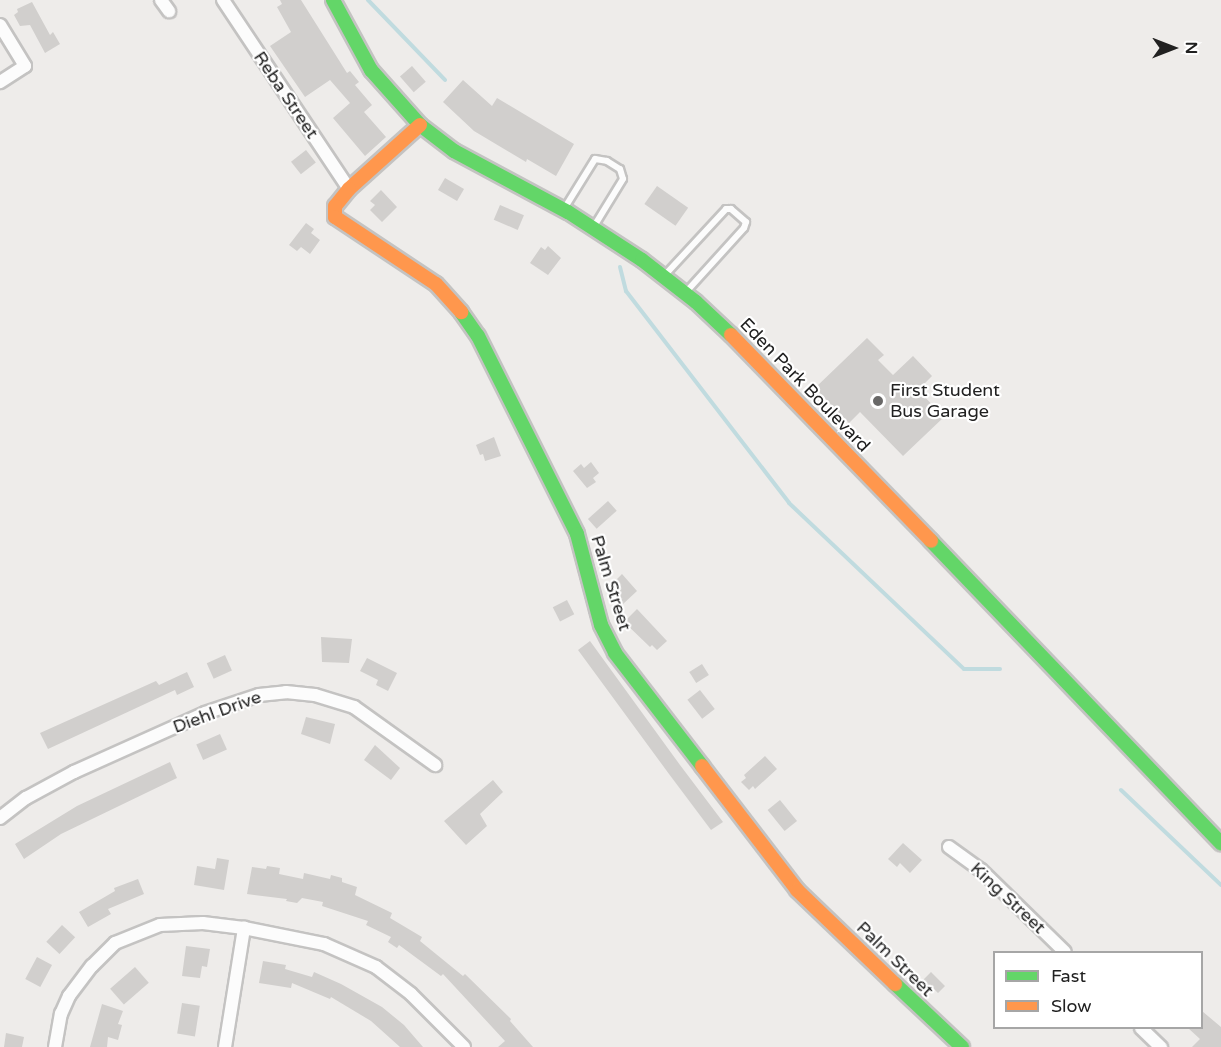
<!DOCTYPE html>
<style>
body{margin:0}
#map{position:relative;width:1221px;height:1047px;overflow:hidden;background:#eeecea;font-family:"Varela Round",sans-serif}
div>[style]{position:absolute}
.stream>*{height:4px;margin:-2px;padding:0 2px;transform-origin:2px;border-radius:2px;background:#c0dbdf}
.building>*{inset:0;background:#d1cfcd;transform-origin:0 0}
.roads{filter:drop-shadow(2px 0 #c4c3c2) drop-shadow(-2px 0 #c4c3c2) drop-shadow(0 2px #c4c3c2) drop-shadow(0 -2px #c4c3c2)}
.lane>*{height:6px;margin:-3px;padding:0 3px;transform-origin:3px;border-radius:3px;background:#fcfcfc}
.street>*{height:12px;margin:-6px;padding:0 6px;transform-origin:6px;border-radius:6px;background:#fcfcfc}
.fast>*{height:14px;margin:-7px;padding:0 7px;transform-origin:7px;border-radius:7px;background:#63d668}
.slow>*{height:14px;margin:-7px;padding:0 7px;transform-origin:7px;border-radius:7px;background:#ff974d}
.dots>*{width:16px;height:16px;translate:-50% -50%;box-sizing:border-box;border:3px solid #fff;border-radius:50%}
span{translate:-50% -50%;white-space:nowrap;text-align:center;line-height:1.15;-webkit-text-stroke:4.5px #fff;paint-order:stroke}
.street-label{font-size:18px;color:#212121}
.poi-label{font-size:18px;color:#212121}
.left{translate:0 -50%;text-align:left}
.legend{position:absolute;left:993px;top:951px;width:210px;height:78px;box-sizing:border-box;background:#fff;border:2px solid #a6a6a6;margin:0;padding:8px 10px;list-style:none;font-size:18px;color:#212121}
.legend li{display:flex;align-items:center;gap:12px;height:30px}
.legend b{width:30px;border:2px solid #a6a6a6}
.north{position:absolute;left:1143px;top:18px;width:60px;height:60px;-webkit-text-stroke:4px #fff;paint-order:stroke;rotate:90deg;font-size:16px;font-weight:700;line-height:24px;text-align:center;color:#212121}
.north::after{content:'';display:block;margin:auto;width:21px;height:27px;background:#212121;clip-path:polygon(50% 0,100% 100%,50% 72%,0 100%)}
</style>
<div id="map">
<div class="stream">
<i style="left:368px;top:0;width:111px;rotate:46.1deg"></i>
<i style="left:620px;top:267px;width:25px;rotate:76deg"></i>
<i style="left:626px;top:291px;width:267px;rotate:52.4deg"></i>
<i style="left:789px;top:503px;width:241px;rotate:43.5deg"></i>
<i style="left:964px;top:669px;width:36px"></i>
<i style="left:1121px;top:790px;width:138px;rotate:43.5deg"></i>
</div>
<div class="building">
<i style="clip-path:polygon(280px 0,301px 0,347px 73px,350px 71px,359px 82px,355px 85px,372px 105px,364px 112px,386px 137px,365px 156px,333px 118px,350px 103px,330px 80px,305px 97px,270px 46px,291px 32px,277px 7px,282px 4px)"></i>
<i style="clip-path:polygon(32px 2px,50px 35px,53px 32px,60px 44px,45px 53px,30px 25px,20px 26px,14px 15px,18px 12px,17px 9px)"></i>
<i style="left:412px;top:66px;width:21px;height:16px;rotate:49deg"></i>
<i style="clip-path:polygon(463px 80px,492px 106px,497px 98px,574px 144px,556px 176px,527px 159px,526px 162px,474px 131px,443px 102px)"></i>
<i style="left:306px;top:150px;width:16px;height:19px;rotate:52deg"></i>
<i style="left:445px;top:178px;width:22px;height:14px;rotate:30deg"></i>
<i style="left:657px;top:186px;width:38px;height:22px;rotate:35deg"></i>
<i style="clip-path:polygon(381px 190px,397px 207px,382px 222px,370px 210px,375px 205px,370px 201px)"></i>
<i style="left:500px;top:205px;width:26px;height:16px;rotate:23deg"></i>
<i style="clip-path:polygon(306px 223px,314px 229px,311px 233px,320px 240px,310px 254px,301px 247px,297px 251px,289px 245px)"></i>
<i style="clip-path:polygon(548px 246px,561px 258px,548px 275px,530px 263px,541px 247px,545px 250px)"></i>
<i style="clip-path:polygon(867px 338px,884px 355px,878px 360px,893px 375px,913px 356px,932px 376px,918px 390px,944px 417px,903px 456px,860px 412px,849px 423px,815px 388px)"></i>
<i style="clip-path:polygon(494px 437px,501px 456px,485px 461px,483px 454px,480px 455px,476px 445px)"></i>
<i style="clip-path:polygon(591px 462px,599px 473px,593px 478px,596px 482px,587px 488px,573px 471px,581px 464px,584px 468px)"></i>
<i style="left:608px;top:501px;width:13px;height:27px;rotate:48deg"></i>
<i style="clip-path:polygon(622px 574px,637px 591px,623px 604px,612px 592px,616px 588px,612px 584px)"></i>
<i style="left:567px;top:600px;width:16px;height:16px;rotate:63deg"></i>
<i style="clip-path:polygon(637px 609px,667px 641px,657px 650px,652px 645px,650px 647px,624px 622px)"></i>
<i style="clip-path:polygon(321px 637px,352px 639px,349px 663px,322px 662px)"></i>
<i style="clip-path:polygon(590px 641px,680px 765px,723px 822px,711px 830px,669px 774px,578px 650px)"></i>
<i style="left:225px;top:655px;width:17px;height:20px;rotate:66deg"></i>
<i style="clip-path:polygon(367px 658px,397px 673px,388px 691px,376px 685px,378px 680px,360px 671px)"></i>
<i style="left:702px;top:664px;width:13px;height:15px;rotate:58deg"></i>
<i style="clip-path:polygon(187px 672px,194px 687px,177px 695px,175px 690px,48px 749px,40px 733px,156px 681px,159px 685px)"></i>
<i style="left:700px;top:690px;width:24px;height:16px;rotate:52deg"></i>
<i style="clip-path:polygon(306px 717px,335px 724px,330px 744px,301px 734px)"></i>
<i style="left:220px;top:734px;width:17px;height:26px;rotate:66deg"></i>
<i style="clip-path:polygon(375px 745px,400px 768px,391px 780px,364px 760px)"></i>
<i style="clip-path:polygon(765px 756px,777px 769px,755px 789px,753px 786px,749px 790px,741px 782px,746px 778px,744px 775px)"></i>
<i style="clip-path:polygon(170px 762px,177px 778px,61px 834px,24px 859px,15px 844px,77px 806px)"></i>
<i style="clip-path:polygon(493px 780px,503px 792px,480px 814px,487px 826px,466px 845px,444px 821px)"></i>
<i style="left:780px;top:800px;width:27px;height:16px;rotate:51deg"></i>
<i style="clip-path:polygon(903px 843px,922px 860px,910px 873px,900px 863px,897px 867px,888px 859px)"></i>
<i style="clip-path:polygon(217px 858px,229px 860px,224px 890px,194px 885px,197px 866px,215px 869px)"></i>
<i style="clip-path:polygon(267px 866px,280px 868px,279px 874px,303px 879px,304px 873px,330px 879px,331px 875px,342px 878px,342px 882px,357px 887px,355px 895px,392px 913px,390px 918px,422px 937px,420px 941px,463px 976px,465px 974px,511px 1019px,510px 1021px,533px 1047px,498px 1047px,505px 1041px,443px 974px,441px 976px,399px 945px,397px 948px,388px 942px,391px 937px,366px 925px,368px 921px,322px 906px,323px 902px,302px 898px,297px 903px,286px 901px,287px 899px,247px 894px,252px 867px,266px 869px)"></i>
<i style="clip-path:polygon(138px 879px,144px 894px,108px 909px,111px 914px,88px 927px,79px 912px,115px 891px,114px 888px)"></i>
<i style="left:62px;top:925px;width:18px;height:23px;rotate:43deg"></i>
<i style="clip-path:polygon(186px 946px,210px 949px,207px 967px,202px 966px,200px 978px,182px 976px)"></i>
<i style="left:37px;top:957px;width:17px;height:25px;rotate:28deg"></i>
<i style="clip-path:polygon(263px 961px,286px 965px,285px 969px,312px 977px,314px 972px,341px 984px,382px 1007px,404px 1025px,423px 1047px,400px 1047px,371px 1021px,331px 997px,330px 999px,292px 983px,291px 988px,259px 983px)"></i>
<i style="left:135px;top:967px;width:21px;height:33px;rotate:49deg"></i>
<i style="clip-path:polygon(931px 972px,945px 986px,938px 993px,932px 987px,925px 994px,917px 986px)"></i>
<i style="left:182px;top:1003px;width:18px;height:31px;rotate:9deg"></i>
<i style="clip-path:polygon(102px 1004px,123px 1011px,118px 1024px,122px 1025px,118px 1040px,108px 1037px,107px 1047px,90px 1047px)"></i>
<i style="clip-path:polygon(1202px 1011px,1221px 1027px,1221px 1047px,1192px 1047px,1200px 1039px,1188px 1028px,1202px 1028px)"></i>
<i style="clip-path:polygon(6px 1033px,24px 1037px,22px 1047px,4px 1047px)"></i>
</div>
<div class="roads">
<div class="lane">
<i style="left:564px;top:209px;width:59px;rotate:-58.2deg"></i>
<i style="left:595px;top:159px;width:12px;rotate:9deg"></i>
<i style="left:607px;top:161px;width:15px;rotate:32deg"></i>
<i style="left:620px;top:169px;width:10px;rotate:73deg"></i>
<i style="left:623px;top:179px;width:57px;rotate:121.5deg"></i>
<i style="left:664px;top:276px;width:91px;rotate:-47.2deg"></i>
<i style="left:726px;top:209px;width:5px"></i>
<i style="left:731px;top:209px;width:20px;rotate:41deg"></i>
<i style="left:746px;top:222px;width:6px;rotate:108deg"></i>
<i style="left:744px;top:228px;width:86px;rotate:132.2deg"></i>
</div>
<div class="street">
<i style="left:161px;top:0;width:14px;rotate:54deg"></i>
<i style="left:223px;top:0;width:227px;rotate:56.3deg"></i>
<i style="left:0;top:25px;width:48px;rotate:58.6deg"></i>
<i style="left:25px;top:66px;width:30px;rotate:147deg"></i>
<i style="left:0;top:818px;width:33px;rotate:-38deg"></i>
<i style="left:26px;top:798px;width:55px;rotate:-28.4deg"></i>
<i style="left:74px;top:772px;width:144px;rotate:-24.2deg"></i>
<i style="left:205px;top:713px;width:57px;rotate:-18.4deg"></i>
<i style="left:259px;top:695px;width:27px;rotate:-6deg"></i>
<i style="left:286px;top:692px;width:29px;rotate:6deg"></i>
<i style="left:315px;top:695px;width:41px;rotate:17.1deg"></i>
<i style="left:354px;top:707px;width:100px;rotate:35.6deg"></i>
<i style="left:949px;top:847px;width:39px;rotate:36deg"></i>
<i style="left:981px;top:870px;width:117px;rotate:44.3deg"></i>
<i style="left:1141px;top:1028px;width:28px;rotate:44deg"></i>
<i style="left:55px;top:1047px;width:34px;rotate:-80deg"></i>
<i style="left:61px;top:1014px;width:20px;rotate:-66deg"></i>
<i style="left:69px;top:996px;width:38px;rotate:-53deg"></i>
<i style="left:92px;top:966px;width:33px;rotate:-45deg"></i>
<i style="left:115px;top:943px;width:48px;rotate:-21.8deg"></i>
<i style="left:160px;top:925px;width:43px;rotate:-2.7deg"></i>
<i style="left:203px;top:923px;width:41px;rotate:7deg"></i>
<i style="left:244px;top:928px;width:82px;rotate:11.3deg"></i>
<i style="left:324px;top:944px;width:57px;rotate:23.9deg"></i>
<i style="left:376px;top:967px;width:44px;rotate:37.6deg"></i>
<i style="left:411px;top:994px;width:75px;rotate:45deg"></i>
<i style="left:225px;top:1047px;width:121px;rotate:-80.9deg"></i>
</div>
<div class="fast">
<i style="left:333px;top:0;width:80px;rotate:61.5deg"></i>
<i style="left:371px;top:70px;width:74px;rotate:48.3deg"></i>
<i style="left:420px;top:125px;width:43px;rotate:37.4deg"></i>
<i style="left:454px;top:151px;width:129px;rotate:28.2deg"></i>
<i style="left:568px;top:212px;width:88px;rotate:33deg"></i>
<i style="left:642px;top:260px;width:68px;rotate:37.9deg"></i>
<i style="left:696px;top:302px;width:48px;rotate:43.3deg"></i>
<i style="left:461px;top:312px;width:29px;rotate:55deg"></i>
<i style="left:478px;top:336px;width:221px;rotate:63.4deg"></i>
<i style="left:577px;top:534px;width:94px;rotate:75.2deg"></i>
<i style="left:601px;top:625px;width:31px;rotate:63deg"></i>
<i style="left:615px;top:653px;width:143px;rotate:52.4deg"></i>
<i style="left:931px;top:541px;width:419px;rotate:46.2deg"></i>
<i style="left:895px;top:984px;width:92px;rotate:43.2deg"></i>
</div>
<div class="slow">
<i style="left:420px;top:125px;width:96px;rotate:138deg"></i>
<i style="left:349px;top:189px;width:22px;rotate:129deg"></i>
<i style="left:335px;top:206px;width:11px;rotate:90deg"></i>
<i style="left:335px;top:217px;width:121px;rotate:33.6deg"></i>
<i style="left:436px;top:284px;width:38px;rotate:48deg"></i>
<i style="left:731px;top:335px;width:287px;rotate:45.8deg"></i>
<i style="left:702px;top:766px;width:156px;rotate:52.5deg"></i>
<i style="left:797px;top:890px;width:136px;rotate:43.8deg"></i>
</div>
</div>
<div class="dots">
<i style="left:878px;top:401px;background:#696867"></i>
</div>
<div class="street-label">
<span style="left:286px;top:95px;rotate:56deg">Reba Street</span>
<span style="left:805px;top:385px;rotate:46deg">Eden Park Boulevard</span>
<span style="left:611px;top:583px;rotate:73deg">Palm Street</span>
<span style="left:217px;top:712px;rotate:-20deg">Diehl Drive</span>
<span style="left:1008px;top:898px;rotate:43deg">King Street</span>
<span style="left:895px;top:959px;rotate:44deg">Palm Street</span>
</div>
<div class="poi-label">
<span class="left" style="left:890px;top:401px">First Student<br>Bus Garage</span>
</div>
<ul class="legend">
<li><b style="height:8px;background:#63d668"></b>Fast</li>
<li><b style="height:8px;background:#ff974d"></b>Slow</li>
</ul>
<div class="north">N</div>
</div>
